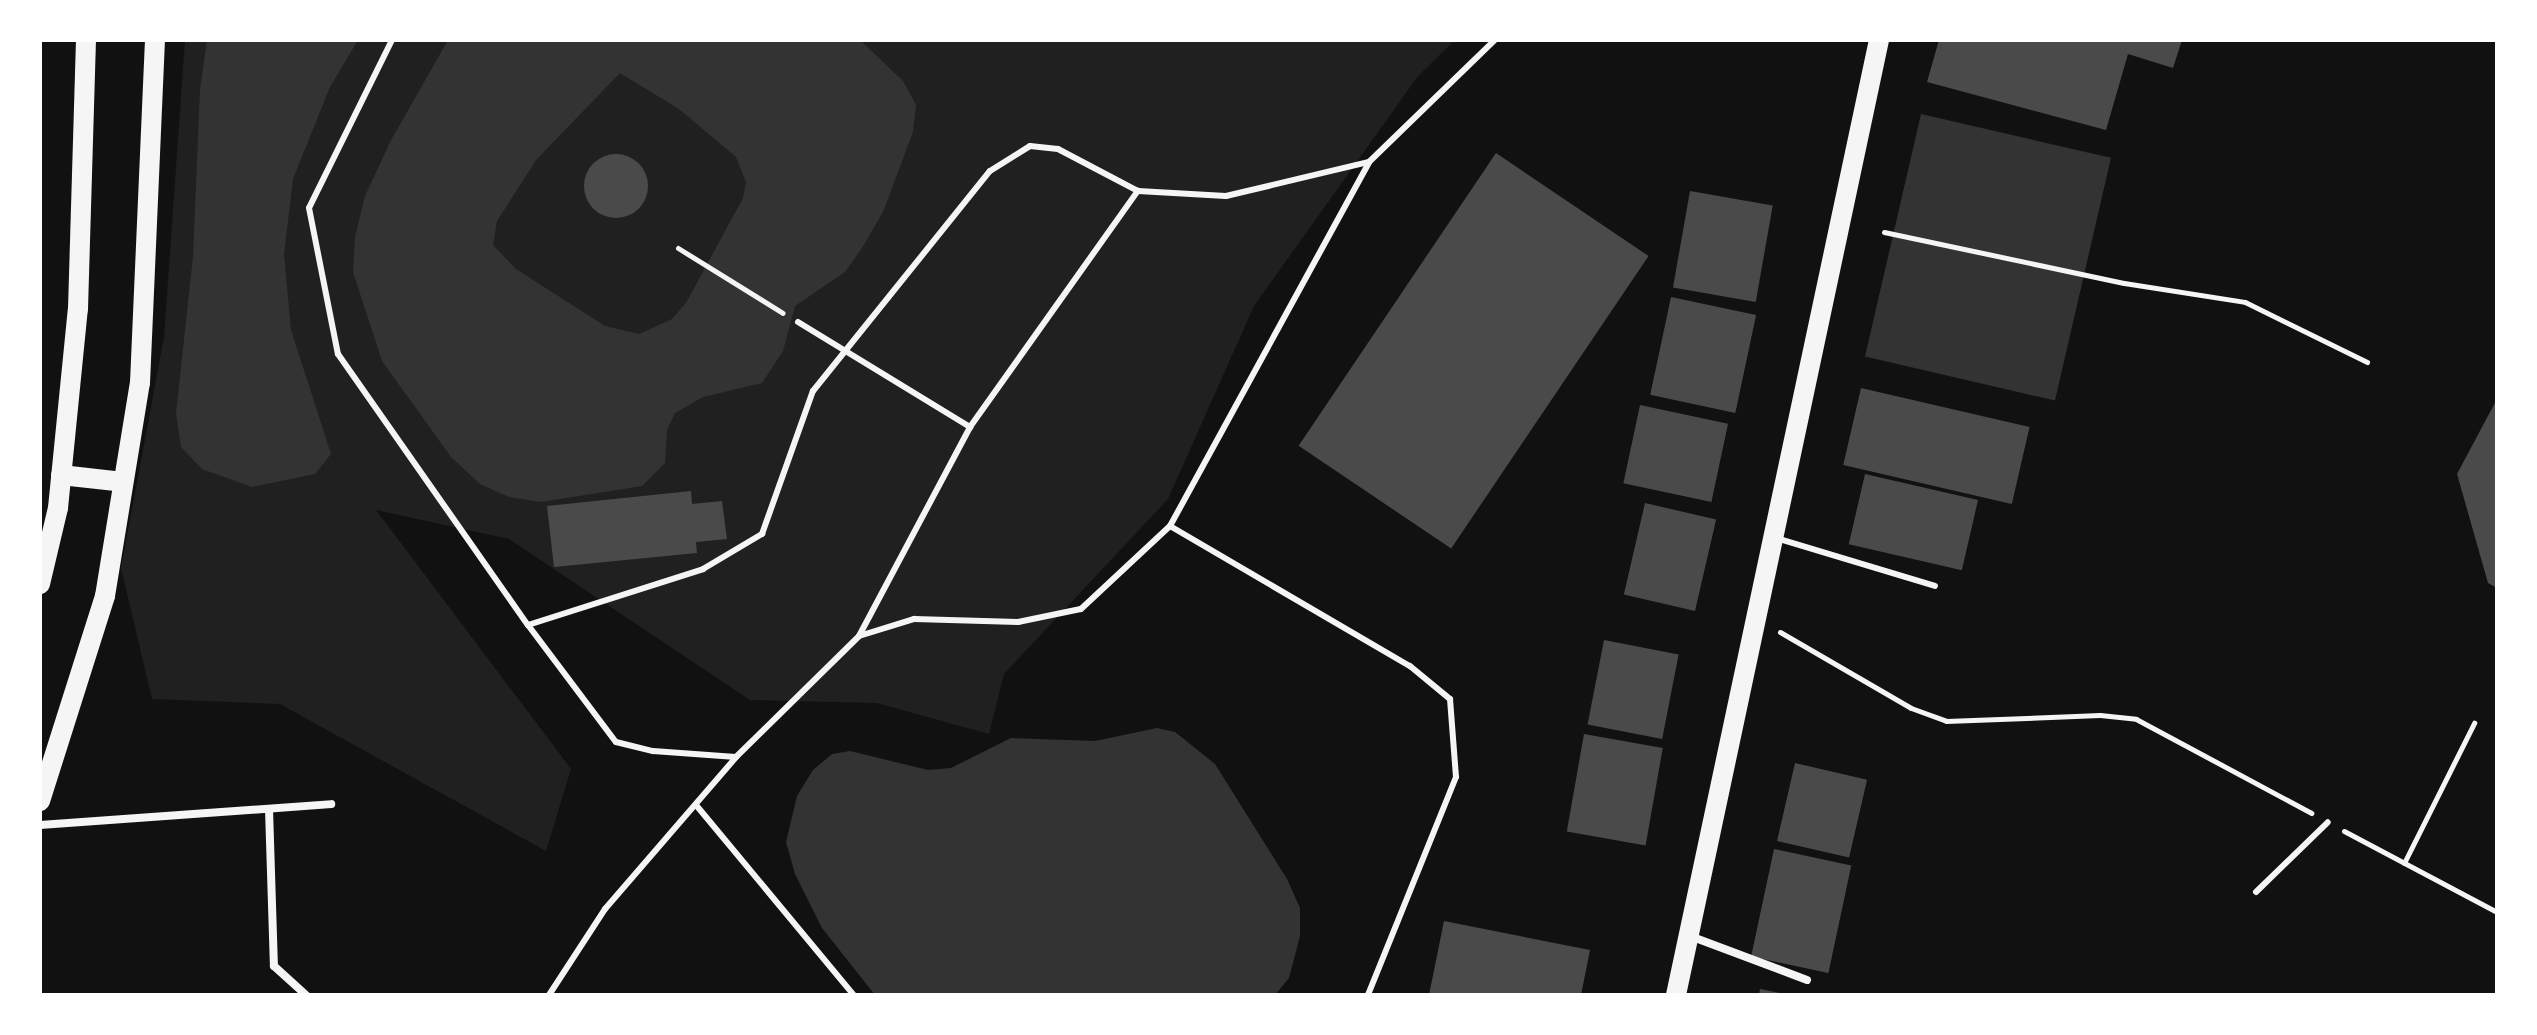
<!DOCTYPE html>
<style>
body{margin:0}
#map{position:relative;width:2537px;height:1035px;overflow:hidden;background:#111;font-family:Montserrat,sans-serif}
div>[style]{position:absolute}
.green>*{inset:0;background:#202020}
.water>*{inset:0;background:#333;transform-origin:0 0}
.building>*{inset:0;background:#4a4a4a;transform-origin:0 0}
.round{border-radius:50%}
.path>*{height:5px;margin:-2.5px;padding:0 2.5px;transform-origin:2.5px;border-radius:2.5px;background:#f5f5f5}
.service>*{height:6px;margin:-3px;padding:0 3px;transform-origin:3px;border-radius:3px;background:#f5f5f5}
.minor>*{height:8px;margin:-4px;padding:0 4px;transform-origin:4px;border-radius:4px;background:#f5f5f5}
.primary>*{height:20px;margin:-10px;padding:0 10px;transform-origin:10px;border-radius:10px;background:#f5f5f5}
span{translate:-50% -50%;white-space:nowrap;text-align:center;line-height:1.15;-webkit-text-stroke:8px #fff;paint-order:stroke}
.frame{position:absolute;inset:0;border:42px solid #fff;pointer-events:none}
</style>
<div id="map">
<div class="green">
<i style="clip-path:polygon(185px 40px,1455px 40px,1418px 76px,1254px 306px,1168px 499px,1004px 674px,989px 734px,877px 703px,750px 700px,509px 539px,376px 510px,571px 769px,546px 851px,280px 704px,152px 699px,121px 568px,164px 337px)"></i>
</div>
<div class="water">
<i style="clip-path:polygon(207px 40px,358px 40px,330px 87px,293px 179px,284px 254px,291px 330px,331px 454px,315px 474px,252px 487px,202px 469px,181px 447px,176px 413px,193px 257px,200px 89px)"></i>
<i style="clip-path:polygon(evenodd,448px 40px,860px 40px,903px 81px,916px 105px,913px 132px,883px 212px,862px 248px,845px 272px,795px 306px,783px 351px,762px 383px,703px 397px,675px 413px,667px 430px,665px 463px,642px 486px,541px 502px,509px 497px,480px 484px,451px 457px,382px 361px,353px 272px,355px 237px,365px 196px,390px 142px,448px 40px,620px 73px,679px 109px,736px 157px,746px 182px,743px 198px,686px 303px,672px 319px,639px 334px,605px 326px,516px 269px,493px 245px,497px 221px,536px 160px,620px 73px)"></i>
<i style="left:1921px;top:114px;width:195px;height:249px;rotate:13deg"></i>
<i style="clip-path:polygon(1157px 728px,1175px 732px,1215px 764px,1287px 879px,1300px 908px,1300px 936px,1289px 978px,1275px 995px,875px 995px,822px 928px,795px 874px,786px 842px,797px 796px,813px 770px,832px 754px,850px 751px,928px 770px,951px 768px,1011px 738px,1095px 741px)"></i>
</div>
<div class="building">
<i style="clip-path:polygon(1939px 40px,2182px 40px,2173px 68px,2128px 54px,2106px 130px,1927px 82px)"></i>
<i style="left:1496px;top:153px;width:184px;height:353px;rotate:34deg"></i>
<i class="round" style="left:584px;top:154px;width:64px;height:64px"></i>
<i style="left:1690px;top:191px;width:84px;height:98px;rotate:10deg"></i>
<i style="left:1671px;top:297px;width:87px;height:100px;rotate:12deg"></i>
<i style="left:1861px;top:388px;width:173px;height:79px;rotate:13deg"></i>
<i style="clip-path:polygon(2497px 399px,2497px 588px,2488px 583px,2457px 474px)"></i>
<i style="left:1640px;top:405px;width:90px;height:80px;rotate:12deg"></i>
<i style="left:1865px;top:474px;width:116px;height:72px;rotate:13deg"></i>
<i style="clip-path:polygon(691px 491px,692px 504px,722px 501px,727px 539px,696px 542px,697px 553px,554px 567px,547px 506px)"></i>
<i style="left:1645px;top:503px;width:73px;height:94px;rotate:13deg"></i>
<i style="left:1604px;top:640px;width:76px;height:86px;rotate:11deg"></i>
<i style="left:1584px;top:734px;width:80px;height:99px;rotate:10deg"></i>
<i style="left:1795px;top:763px;width:74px;height:80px;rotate:13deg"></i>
<i style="left:1774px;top:849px;width:79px;height:110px;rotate:12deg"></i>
<i style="clip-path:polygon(1444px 921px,1590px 950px,1581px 995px,1429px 995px)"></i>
<i style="clip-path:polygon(1760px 989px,1785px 994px,1785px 995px,1759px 995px)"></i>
</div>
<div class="path">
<i style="left:1884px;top:232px;width:245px;rotate:12deg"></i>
<i style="left:2124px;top:283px;width:122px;rotate:8.9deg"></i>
<i style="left:2245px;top:302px;width:136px;rotate:26.2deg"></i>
<i style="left:678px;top:248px;width:123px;rotate:31.8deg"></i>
<i style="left:1780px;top:632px;width:151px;rotate:30.1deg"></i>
<i style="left:1911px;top:708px;width:37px;rotate:20deg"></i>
<i style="left:1946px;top:721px;width:154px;rotate:-2.2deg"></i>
<i style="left:2100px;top:715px;width:36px;rotate:6deg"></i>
<i style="left:2136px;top:719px;width:199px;rotate:28.2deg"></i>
<i style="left:2344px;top:831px;width:173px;rotate:27.9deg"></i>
<i style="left:2404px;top:863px;width:157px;rotate:-63.4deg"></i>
</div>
<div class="service">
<i style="left:392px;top:40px;width:187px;rotate:116.3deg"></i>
<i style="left:309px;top:208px;width:149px;rotate:78.8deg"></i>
<i style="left:338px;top:354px;width:331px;rotate:55deg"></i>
<i style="left:528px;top:625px;width:184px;rotate:-17.7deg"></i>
<i style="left:703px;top:569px;width:69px;rotate:-30.7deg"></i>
<i style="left:762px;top:534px;width:152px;rotate:-70.4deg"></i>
<i style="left:813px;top:391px;width:282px;rotate:-51.2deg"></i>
<i style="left:990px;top:171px;width:47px;rotate:-32deg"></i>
<i style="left:1030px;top:146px;width:28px;rotate:6deg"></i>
<i style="left:1058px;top:149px;width:90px;rotate:27.7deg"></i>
<i style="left:1138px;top:191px;width:88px;rotate:3.3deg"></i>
<i style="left:1226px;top:196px;width:147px;rotate:-13.4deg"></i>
<i style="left:1369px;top:162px;width:175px;rotate:-44.1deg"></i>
<i style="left:798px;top:322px;width:202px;rotate:31.4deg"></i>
<i style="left:1170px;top:526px;width:278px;rotate:30.3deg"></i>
<i style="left:1410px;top:666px;width:52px;rotate:39.5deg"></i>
<i style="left:1450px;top:699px;width:78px;rotate:85.6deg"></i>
<i style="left:1456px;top:777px;width:235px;rotate:112deg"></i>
<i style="left:1776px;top:538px;width:166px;rotate:16.8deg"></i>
<i style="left:528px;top:625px;width:146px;rotate:53.1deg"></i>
<i style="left:616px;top:742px;width:38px;rotate:14deg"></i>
<i style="left:653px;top:751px;width:83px;rotate:4.1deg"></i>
<i style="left:859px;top:636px;width:237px;rotate:-62deg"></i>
<i style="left:970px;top:427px;width:290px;rotate:-54.6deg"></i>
<i style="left:696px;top:805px;width:247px;rotate:50.3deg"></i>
<i style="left:2256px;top:892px;width:100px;rotate:-44.2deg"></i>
<i style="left:549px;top:995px;width:103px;rotate:-56.9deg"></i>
<i style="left:605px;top:909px;width:201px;rotate:-49.2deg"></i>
<i style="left:736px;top:757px;width:173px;rotate:-44.5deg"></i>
<i style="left:859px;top:636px;width:58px;rotate:-17.2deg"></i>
<i style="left:914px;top:619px;width:104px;rotate:1.7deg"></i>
<i style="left:1018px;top:622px;width:64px;rotate:-11.7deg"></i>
<i style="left:1081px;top:609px;width:122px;rotate:-43deg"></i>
<i style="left:1170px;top:526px;width:415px;rotate:-61.3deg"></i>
</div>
<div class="minor">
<i style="left:269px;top:809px;width:157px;rotate:88.2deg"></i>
<i style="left:274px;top:966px;width:43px;rotate:42.2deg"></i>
<i style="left:40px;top:825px;width:292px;rotate:-4.1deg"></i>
<i style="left:1690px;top:936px;width:125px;rotate:20.6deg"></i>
</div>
<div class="primary">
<i style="left:61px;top:475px;width:62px;rotate:6.4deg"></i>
<i style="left:40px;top:584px;width:78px;rotate:-76.7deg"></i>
<i style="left:58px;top:508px;width:200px;rotate:-84.3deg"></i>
<i style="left:78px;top:309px;width:269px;rotate:-88.3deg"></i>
<i style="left:40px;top:801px;width:215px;rotate:-72.4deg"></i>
<i style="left:105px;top:596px;width:216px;rotate:-80.7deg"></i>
<i style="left:140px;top:383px;width:343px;rotate:-87.5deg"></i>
<i style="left:1676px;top:995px;width:976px;rotate:-78deg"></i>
</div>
<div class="frame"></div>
</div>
